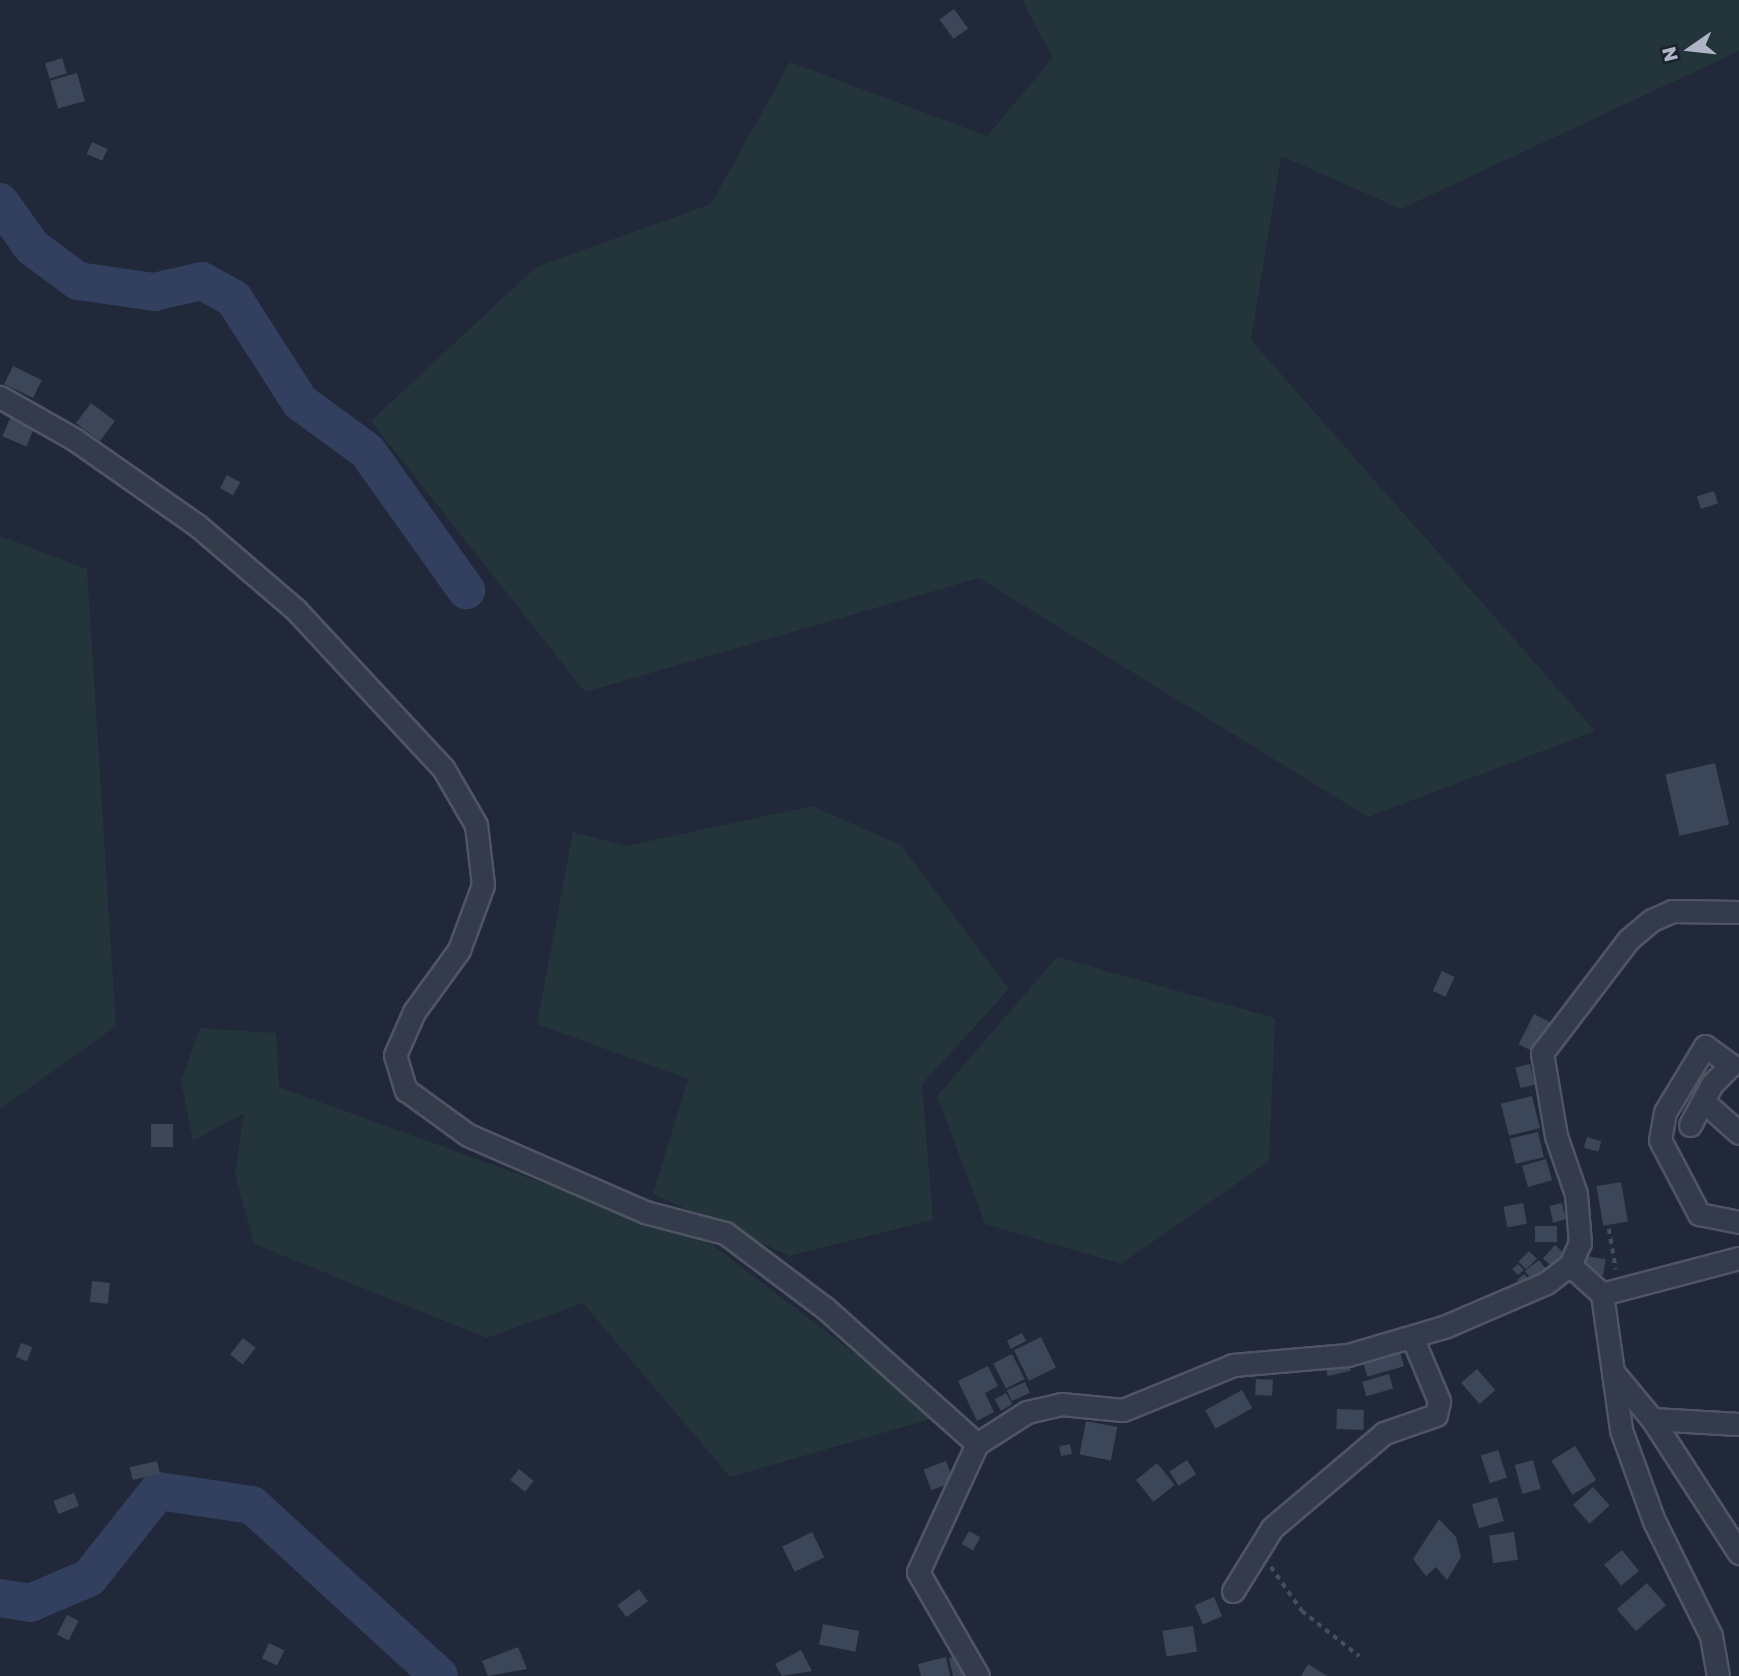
<!DOCTYPE html>
<style>
body{margin:0}
#map{position:relative;width:1739px;height:1676px;overflow:hidden;background:#212839;font-family:"Golos Text",sans-serif}
div>[style]{position:absolute}
.green>*{inset:0;background:#23353a}
.river>*{height:38px;margin:-19px;padding:0 19px;transform-origin:19px;border-radius:19px;background:#323f5f}
.building>*{inset:0;background:#3c4659;transform-origin:0 0}
.path>*{height:3.5px;margin-top:-1.75px;transform-origin:0;background:repeating-linear-gradient(90deg,#405258 0 5px,transparent 0 10px)}
.roads{filter:drop-shadow(2px 0 #4f5564) drop-shadow(-2px 0 #4f5564) drop-shadow(0 2px #4f5564) drop-shadow(0 -2px #4f5564)}
.minor>*{height:21px;margin:-10.5px;padding:0 10.5px;transform-origin:10.5px;border-radius:10.5px;background:#343b4a}
span{translate:-50% -50%;white-space:nowrap;text-align:center;line-height:1.15;-webkit-text-stroke:6px #1a202e;paint-order:stroke}
.north{position:absolute;left:1655px;top:14px;width:70px;height:70px;-webkit-text-stroke:5px #1a202e;paint-order:stroke;rotate:256deg;font-size:19px;font-weight:700;line-height:28px;text-align:center;color:#afb5c6}
.north::after{content:'';display:block;margin:auto;width:24px;height:32px;background:#afb5c6;clip-path:polygon(50% 0,100% 100%,50% 72%,0 100%)}
</style>
<div id="map">
<div class="green">
<i style="clip-path:polygon(1022px 0,1739px 0,1739px 51px,1401px 209px,1281px 156px,1251px 340px,1595px 731px,1368px 817px,979px 578px,585px 692px,371px 421px,536px 267px,711px 204px,790px 62px,987px 136px,1053px 58px)"></i>
<i style="clip-path:polygon(0 536px,87px 569px,116px 1026px,0 1109px)"></i>
<i style="clip-path:polygon(812px 806px,901px 845px,1009px 989px,922px 1084px,933px 1220px,790px 1256px,653px 1194px,688px 1079px,537px 1024px,573px 832px,626px 846px)"></i>
<i style="clip-path:polygon(1057px 957px,1275px 1018px,1269px 1161px,1121px 1264px,985px 1224px,937px 1096px)"></i>
<i style="clip-path:polygon(200px 1028px,276px 1033px,279px 1087px,711px 1244px,938px 1417px,730px 1477px,583px 1303px,487px 1338px,254px 1244px,235px 1173px,244px 1113px,193px 1141px,181px 1081px)"></i>
</div>
<div class="river">
<i style="left:0;top:202px;width:55px;rotate:54.6deg"></i>
<i style="left:32px;top:247px;width:57px;rotate:36.5deg"></i>
<i style="left:78px;top:281px;width:77px;rotate:8.2deg"></i>
<i style="left:154px;top:292px;width:49px;rotate:-12.9deg"></i>
<i style="left:202px;top:281px;width:37px;rotate:29deg"></i>
<i style="left:234px;top:299px;width:122px;rotate:57.3deg"></i>
<i style="left:300px;top:402px;width:83px;rotate:36.2deg"></i>
<i style="left:367px;top:451px;width:171px;rotate:54.5deg"></i>
<i style="left:0;top:1598px;width:30px;rotate:9deg"></i>
<i style="left:30px;top:1603px;width:64px;rotate:-23deg"></i>
<i style="left:89px;top:1578px;width:111px;rotate:-51.6deg"></i>
<i style="left:158px;top:1491px;width:95px;rotate:8.5deg"></i>
<i style="left:252px;top:1505px;width:253px;rotate:42.4deg"></i>
</div>
<div class="building">
<i style="left:954px;top:9px;width:24px;height:18px;rotate:54deg"></i>
<i style="left:62px;top:58px;width:16px;height:18px;rotate:72deg"></i>
<i style="left:77px;top:73px;width:29px;height:28px;rotate:74deg"></i>
<i style="left:92px;top:142px;width:17px;height:13px;rotate:24deg"></i>
<i style="left:13px;top:366px;width:32px;height:20px;rotate:26deg"></i>
<i style="left:91px;top:403px;width:30px;height:25px;rotate:37deg"></i>
<i style="left:11px;top:416px;width:26px;height:22px;rotate:23deg"></i>
<i style="left:227px;top:475px;width:15px;height:15px;rotate:28deg"></i>
<i style="left:1714px;top:491px;width:13px;height:18px;rotate:72deg"></i>
<i style="left:1715px;top:763px;width:63px;height:51px;rotate:77deg"></i>
<i style="left:1442px;top:971px;width:14px;height:22px;rotate:25deg"></i>
<i style="left:1534px;top:1014px;width:20px;height:34px;rotate:27deg"></i>
<i style="left:1530px;top:1064px;width:21px;height:15px;rotate:76deg"></i>
<i style="left:1532px;top:1096px;width:33px;height:32px;rotate:76deg"></i>
<i style="left:151px;top:1124px;width:22px;height:23px"></i>
<i style="left:1538px;top:1132px;width:26px;height:29px;rotate:77deg"></i>
<i style="left:1587px;top:1137px;width:15px;height:11px;rotate:16deg"></i>
<i style="left:1546px;top:1159px;width:22px;height:25px;rotate:74deg"></i>
<i style="left:1621px;top:1182px;width:40px;height:25px;rotate:80deg"></i>
<i style="left:1523px;top:1203px;width:21px;height:20px;rotate:79deg"></i>
<i style="left:1562px;top:1203px;width:17px;height:13px;rotate:77deg"></i>
<i style="left:1535px;top:1226px;width:22px;height:16px"></i>
<i style="left:1555px;top:1245px;width:12px;height:18px;rotate:42deg"></i>
<i style="left:1529px;top:1251px;width:11px;height:15px;rotate:45deg"></i>
<i style="left:1586px;top:1256px;width:20px;height:16px;rotate:9deg"></i>
<i style="left:1539px;top:1260px;width:11px;height:18px;rotate:52deg"></i>
<i style="clip-path:polygon(1518px 1264px,1524px 1270px,1518px 1275px,1512px 1269px)"></i>
<i style="clip-path:polygon(1524px 1274px,1531px 1282px,1523px 1289px,1517px 1280px)"></i>
<i style="left:92px;top:1281px;width:18px;height:21px;rotate:6deg"></i>
<i style="left:1022px;top:1333px;width:9px;height:17px;rotate:63deg"></i>
<i style="left:1041px;top:1337px;width:34px;height:30px;rotate:64deg"></i>
<i style="left:243px;top:1338px;width:16px;height:21px;rotate:38deg"></i>
<i style="left:21px;top:1343px;width:12px;height:15px;rotate:20deg"></i>
<i style="left:1399px;top:1349px;width:18px;height:38px;rotate:74deg"></i>
<i style="left:1012px;top:1354px;width:28px;height:21px;rotate:63deg"></i>
<i style="left:1348px;top:1358px;width:13px;height:24px;rotate:77deg"></i>
<i style="clip-path:polygon(988px 1366px,998px 1386px,985px 1393px,994px 1412px,977px 1421px,958px 1381px)"></i>
<i style="left:1477px;top:1369px;width:28px;height:21px;rotate:49deg"></i>
<i style="left:1389px;top:1374px;width:15px;height:28px;rotate:74deg"></i>
<i style="left:1256px;top:1379px;width:17px;height:16px;rotate:3deg"></i>
<i style="left:1025px;top:1382px;width:12px;height:20px;rotate:66deg"></i>
<i style="left:1242px;top:1390px;width:21px;height:42px;rotate:61deg"></i>
<i style="left:1006px;top:1393px;width:13px;height:13px;rotate:61deg"></i>
<i style="left:1337px;top:1409px;width:27px;height:20px;rotate:2deg"></i>
<i style="left:1086px;top:1421px;width:32px;height:34px;rotate:11deg"></i>
<i style="left:1070px;top:1444px;width:10px;height:11px;rotate:79deg"></i>
<i style="left:1575px;top:1446px;width:40px;height:28px;rotate:58deg"></i>
<i style="left:1498px;top:1450px;width:29px;height:18px;rotate:72deg"></i>
<i style="left:1187px;top:1460px;width:17px;height:21px;rotate:57deg"></i>
<i style="left:1533px;top:1460px;width:30px;height:19px;rotate:75deg"></i>
<i style="left:157px;top:1461px;width:13px;height:28px;rotate:77deg"></i>
<i style="left:946px;top:1461px;width:22px;height:24px;rotate:69deg"></i>
<i style="left:1157px;top:1463px;width:28px;height:27px;rotate:51deg"></i>
<i style="left:519px;top:1469px;width:19px;height:14px;rotate:39deg"></i>
<i style="left:1593px;top:1487px;width:25px;height:27px;rotate:48deg"></i>
<i style="left:74px;top:1493px;width:14px;height:22px;rotate:69deg"></i>
<i style="left:1497px;top:1497px;width:25px;height:26px;rotate:74deg"></i>
<i style="clip-path:polygon(1439px 1519px,1456px 1537px,1461px 1557px,1447px 1580px,1436px 1567px,1426px 1576px,1413px 1559px)"></i>
<i style="left:969px;top:1531px;width:13px;height:15px;rotate:29deg"></i>
<i style="left:812px;top:1532px;width:28px;height:33px;rotate:64deg"></i>
<i style="left:1514px;top:1532px;width:28px;height:25px;rotate:82deg"></i>
<i style="left:1622px;top:1550px;width:27px;height:23px;rotate:51deg"></i>
<i style="left:1647px;top:1583px;width:29px;height:40px;rotate:49deg"></i>
<i style="left:639px;top:1589px;width:15px;height:27px;rotate:53deg"></i>
<i style="left:1214px;top:1597px;width:21px;height:21px;rotate:67deg"></i>
<i style="left:67px;top:1615px;width:13px;height:22px;rotate:27deg"></i>
<i style="left:823px;top:1624px;width:37px;height:21px;rotate:11deg"></i>
<i style="left:1193px;top:1626px;width:26px;height:31px;rotate:81deg"></i>
<i style="left:269px;top:1643px;width:17px;height:17px;rotate:25deg"></i>
<i style="clip-path:polygon(518px 1647px,527px 1669px,488px 1676px,482px 1661px)"></i>
<i style="clip-path:polygon(801px 1650px,812px 1671px,782px 1676px,775px 1664px)"></i>
<i style="clip-path:polygon(966px 1655px,971px 1676px,953px 1676px,949px 1658px)"></i>
<i style="clip-path:polygon(946px 1657px,950px 1676px,921px 1676px,918px 1664px)"></i>
<i style="clip-path:polygon(1308px 1664px,1327px 1676px,1301px 1676px)"></i>
</div>
<div class="path">
<i style="left:1609px;top:1229px;width:41px;rotate:80.1deg"></i>
<i style="left:1271px;top:1567px;width:54px;rotate:54.8deg"></i>
<i style="left:1302px;top:1611px;width:73px;rotate:38.3deg"></i>
</div>
<div class="roads">
<div class="minor">
<i style="left:0;top:397px;width:85px;rotate:29.6deg"></i>
<i style="left:74px;top:439px;width:150px;rotate:35deg"></i>
<i style="left:197px;top:525px;width:130px;rotate:40.6deg"></i>
<i style="left:296px;top:610px;width:216px;rotate:47.1deg"></i>
<i style="left:443px;top:768px;width:66px;rotate:59.9deg"></i>
<i style="left:476px;top:825px;width:60px;rotate:83.3deg"></i>
<i style="left:483px;top:885px;width:69px;rotate:110.3deg"></i>
<i style="left:459px;top:950px;width:77px;rotate:126deg"></i>
<i style="left:414px;top:1012px;width:47px;rotate:113.8deg"></i>
<i style="left:395px;top:1055px;width:37px;rotate:73deg"></i>
<i style="left:406px;top:1090px;width:77px;rotate:36deg"></i>
<i style="left:468px;top:1135px;width:193px;rotate:23.5deg"></i>
<i style="left:645px;top:1212px;width:83px;rotate:14.7deg"></i>
<i style="left:725px;top:1233px;width:125px;rotate:36.9deg"></i>
<i style="left:825px;top:1308px;width:204px;rotate:41.8deg"></i>
<i style="left:1703px;top:1101px;width:48px;rotate:41.6deg"></i>
<i style="left:1690px;top:1125px;width:47px;rotate:-61.8deg"></i>
<i style="left:1712px;top:1084px;width:27px;rotate:-45deg"></i>
<i style="left:1731px;top:1065px;width:32px;rotate:-144deg"></i>
<i style="left:1705px;top:1046px;width:77px;rotate:121.2deg"></i>
<i style="left:1665px;top:1112px;width:28px;rotate:100deg"></i>
<i style="left:1660px;top:1140px;width:84px;rotate:62.2deg"></i>
<i style="left:1699px;top:1214px;width:41px;rotate:11.3deg"></i>
<i style="left:1570px;top:1265px;width:43px;rotate:42.2deg"></i>
<i style="left:1602px;top:1294px;width:142px;rotate:-14.7deg"></i>
<i style="left:1602px;top:1294px;width:137px;rotate:82deg"></i>
<i style="left:1621px;top:1430px;width:97px;rotate:70.1deg"></i>
<i style="left:1654px;top:1521px;width:128px;rotate:63.6deg"></i>
<i style="left:1711px;top:1636px;width:41px;rotate:80.1deg"></i>
<i style="left:1613px;top:1372px;width:61px;rotate:50.3deg"></i>
<i style="left:1652px;top:1419px;width:160px;rotate:57deg"></i>
<i style="left:1652px;top:1419px;width:87px;rotate:3.3deg"></i>
<i style="left:1233px;top:1591px;width:74px;rotate:-58.2deg"></i>
<i style="left:1272px;top:1528px;width:147px;rotate:-40.3deg"></i>
<i style="left:1384px;top:1433px;width:55px;rotate:-19.1deg"></i>
<i style="left:1436px;top:1415px;width:14px;rotate:-78deg"></i>
<i style="left:1439px;top:1401px;width:69px;rotate:-112.9deg"></i>
<i style="left:978px;top:1676px;width:120px;rotate:-120deg"></i>
<i style="left:918px;top:1572px;width:141px;rotate:-65.3deg"></i>
<i style="left:977px;top:1444px;width:59px;rotate:-32.6deg"></i>
<i style="left:1027px;top:1412px;width:35px;rotate:-13deg"></i>
<i style="left:1061px;top:1404px;width:62px;rotate:5.5deg"></i>
<i style="left:1123px;top:1410px;width:119px;rotate:-22.2deg"></i>
<i style="left:1233px;top:1365px;width:115px;rotate:-5deg"></i>
<i style="left:1348px;top:1355px;width:100px;rotate:-16.3deg"></i>
<i style="left:1444px;top:1327px;width:111px;rotate:-23.3deg"></i>
<i style="left:1546px;top:1283px;width:30px;rotate:-37deg"></i>
<i style="left:1570px;top:1265px;width:24px;rotate:-66deg"></i>
<i style="left:1580px;top:1243px;width:49px;rotate:-94.7deg"></i>
<i style="left:1576px;top:1194px;width:61px;rotate:-109deg"></i>
<i style="left:1556px;top:1136px;width:84px;rotate:-99.6deg"></i>
<i style="left:1542px;top:1053px;width:142px;rotate:-52.7deg"></i>
<i style="left:1628px;top:940px;width:31px;rotate:-40deg"></i>
<i style="left:1652px;top:920px;width:22px;rotate:-24deg"></i>
<i style="left:1672px;top:911px;width:67px;rotate:0.9deg"></i>
</div>
</div>
<div class="north">N</div>
</div>
